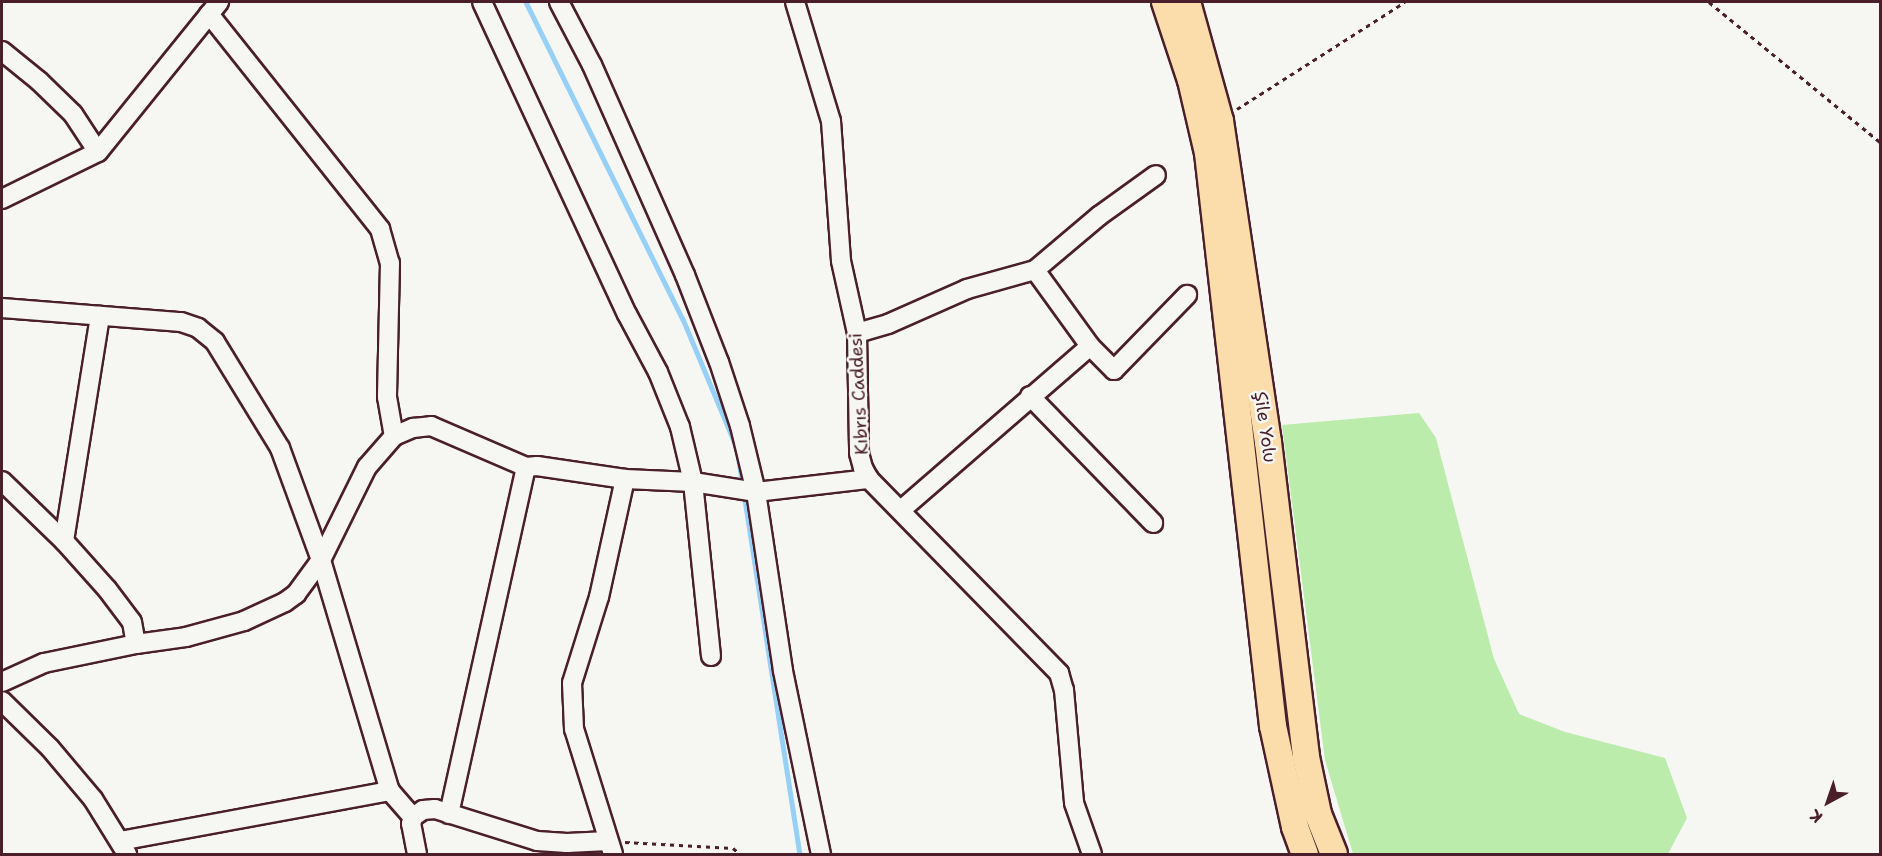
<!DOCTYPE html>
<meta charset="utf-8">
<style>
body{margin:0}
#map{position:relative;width:1882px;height:856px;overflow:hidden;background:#f6f6f2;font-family:"Shantell Sans",sans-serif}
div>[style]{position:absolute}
.green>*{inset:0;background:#bcecab}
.stream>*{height:4.5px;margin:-2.25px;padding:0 2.25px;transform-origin:2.25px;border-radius:2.25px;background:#97d0f6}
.path>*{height:3px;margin-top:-1.5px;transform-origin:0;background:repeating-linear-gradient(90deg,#4a1f2b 0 4.5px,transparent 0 9px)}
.roads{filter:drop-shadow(2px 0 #4a1f2b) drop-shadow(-2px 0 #4a1f2b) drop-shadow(0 2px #4a1f2b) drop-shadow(0 -2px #4a1f2b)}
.minor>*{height:18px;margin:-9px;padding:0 9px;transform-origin:9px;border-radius:9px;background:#f6f6f2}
.highway>*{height:26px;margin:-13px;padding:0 13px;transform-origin:13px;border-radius:13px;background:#faddab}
span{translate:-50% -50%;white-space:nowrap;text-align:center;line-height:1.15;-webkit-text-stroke:5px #f6f6f2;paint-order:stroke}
.street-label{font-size:18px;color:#4a1f2b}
.frame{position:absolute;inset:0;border:3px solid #4a1f2b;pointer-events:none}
.north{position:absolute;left:1798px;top:772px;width:60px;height:60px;-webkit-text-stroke:4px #f6f6f2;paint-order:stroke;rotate:220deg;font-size:16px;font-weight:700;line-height:24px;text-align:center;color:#4a1f2b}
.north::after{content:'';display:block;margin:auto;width:21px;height:27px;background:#4a1f2b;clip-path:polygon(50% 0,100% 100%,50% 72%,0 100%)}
</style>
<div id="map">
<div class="green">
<i style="clip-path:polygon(1419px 413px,1436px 438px,1494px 659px,1519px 714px,1565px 732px,1665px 758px,1687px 818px,1668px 854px,1353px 854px,1325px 760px,1282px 425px)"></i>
</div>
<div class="stream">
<i style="left:526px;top:2px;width:354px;rotate:63.7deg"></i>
<i style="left:683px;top:319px;width:140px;rotate:67.3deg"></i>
<i style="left:737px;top:448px;width:37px;rotate:81deg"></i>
<i style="left:744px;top:493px;width:365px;rotate:81.2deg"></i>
</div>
<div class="path">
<i style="left:1709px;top:2px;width:221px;rotate:39.3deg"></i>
<i style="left:1237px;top:109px;width:199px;rotate:-32.5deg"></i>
<i style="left:625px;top:842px;width:108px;rotate:3.2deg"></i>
<i style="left:733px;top:848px;width:9px;rotate:41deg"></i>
</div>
<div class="roads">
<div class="minor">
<i style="left:482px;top:2px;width:344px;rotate:65.1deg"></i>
<i style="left:627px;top:314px;width:66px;rotate:61.9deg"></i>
<i style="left:658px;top:372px;width:59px;rotate:68.2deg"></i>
<i style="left:680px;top:427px;width:57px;rotate:76.7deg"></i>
<i style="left:693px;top:482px;width:175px;rotate:84.1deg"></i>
<i style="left:559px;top:2px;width:71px;rotate:62.4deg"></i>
<i style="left:592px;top:65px;width:230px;rotate:66.1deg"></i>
<i style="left:685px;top:275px;width:93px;rotate:68.7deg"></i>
<i style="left:719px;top:362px;width:67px;rotate:71.8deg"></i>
<i style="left:740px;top:426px;width:68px;rotate:76.4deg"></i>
<i style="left:756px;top:492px;width:181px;rotate:81.4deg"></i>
<i style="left:783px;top:671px;width:187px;rotate:78.3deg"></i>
<i style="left:795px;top:2px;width:124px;rotate:73.2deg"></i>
<i style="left:831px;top:121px;width:140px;rotate:85.9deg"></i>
<i style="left:841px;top:261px;width:74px;rotate:77.5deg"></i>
<i style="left:857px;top:333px;width:120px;rotate:89deg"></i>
<i style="left:859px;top:453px;width:16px;rotate:75deg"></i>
<i style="left:863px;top:468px;width:13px;rotate:61deg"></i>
<i style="left:869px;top:479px;width:272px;rotate:45.6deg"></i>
<i style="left:1059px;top:673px;width:18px;rotate:74deg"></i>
<i style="left:1064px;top:690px;width:113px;rotate:84.9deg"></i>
<i style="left:1074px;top:803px;width:54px;rotate:70.6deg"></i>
<i style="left:209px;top:14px;width:275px;rotate:51.5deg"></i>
<i style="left:380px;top:229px;width:35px;rotate:74deg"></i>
<i style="left:390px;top:263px;width:134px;rotate:91.3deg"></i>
<i style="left:387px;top:397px;width:40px;rotate:80deg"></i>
<i style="left:2px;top:51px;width:48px;rotate:39deg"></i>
<i style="left:39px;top:81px;width:47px;rotate:44.1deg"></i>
<i style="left:73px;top:114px;width:45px;rotate:56.7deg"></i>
<i style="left:2px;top:199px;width:107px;rotate:-26.1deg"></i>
<i style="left:98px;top:152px;width:193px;rotate:-51.1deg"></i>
<i style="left:1035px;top:270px;width:94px;rotate:54.1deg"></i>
<i style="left:1090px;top:346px;width:34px;rotate:45deg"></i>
<i style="left:1114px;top:370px;width:105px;rotate:-45.8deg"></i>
<i style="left:2px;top:308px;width:180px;rotate:4.5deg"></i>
<i style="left:181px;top:322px;width:18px;rotate:19deg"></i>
<i style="left:198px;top:328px;width:22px;rotate:39deg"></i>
<i style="left:215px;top:342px;width:124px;rotate:58.5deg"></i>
<i style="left:280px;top:448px;width:119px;rotate:69.9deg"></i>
<i style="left:321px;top:560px;width:241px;rotate:73.4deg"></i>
<i style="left:390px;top:791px;width:35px;rotate:49deg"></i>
<i style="left:857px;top:333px;width:32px;rotate:-16deg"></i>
<i style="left:888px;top:324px;width:86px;rotate:-23.9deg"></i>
<i style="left:967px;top:289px;width:71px;rotate:-15.6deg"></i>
<i style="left:1035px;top:270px;width:84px;rotate:-40.2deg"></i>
<i style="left:1099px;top:216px;width:70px;rotate:-35.7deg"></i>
<i style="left:1030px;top:396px;width:177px;rotate:45.9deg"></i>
<i style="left:2px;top:481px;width:86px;rotate:44.1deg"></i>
<i style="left:64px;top:541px;width:64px;rotate:48.1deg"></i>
<i style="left:107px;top:589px;width:41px;rotate:52.9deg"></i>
<i style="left:132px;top:622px;width:22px;rotate:80deg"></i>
<i style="left:901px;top:510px;width:250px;rotate:-40.9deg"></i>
<i style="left:64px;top:541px;width:228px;rotate:-80.9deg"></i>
<i style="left:2px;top:682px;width:46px;rotate:-24.3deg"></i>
<i style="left:44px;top:663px;width:94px;rotate:-11.7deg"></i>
<i style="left:136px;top:644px;width:50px;rotate:-8deg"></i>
<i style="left:186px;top:637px;width:60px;rotate:-15.4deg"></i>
<i style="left:244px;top:621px;width:45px;rotate:-24.9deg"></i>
<i style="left:285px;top:602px;width:14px;rotate:-36deg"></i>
<i style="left:296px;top:594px;width:42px;rotate:-53.7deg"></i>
<i style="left:321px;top:560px;width:104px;rotate:-63.7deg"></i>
<i style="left:367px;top:467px;width:41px;rotate:-48.9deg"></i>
<i style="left:394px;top:436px;width:21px;rotate:-23deg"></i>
<i style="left:413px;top:428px;width:18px;rotate:-6deg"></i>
<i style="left:431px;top:426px;width:103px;rotate:23.3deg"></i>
<i style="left:526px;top:467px;width:11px;rotate:-5deg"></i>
<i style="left:537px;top:466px;width:89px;rotate:8.4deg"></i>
<i style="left:625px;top:479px;width:68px;rotate:2.5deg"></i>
<i style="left:693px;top:482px;width:64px;rotate:9deg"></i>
<i style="left:756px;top:492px;width:114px;rotate:-6.6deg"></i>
<i style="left:2px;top:701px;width:67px;rotate:44.4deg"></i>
<i style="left:50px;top:748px;width:67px;rotate:49.9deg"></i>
<i style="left:93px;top:799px;width:65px;rotate:58.3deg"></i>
<i style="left:449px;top:814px;width:355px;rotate:-77.5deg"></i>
<i style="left:120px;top:841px;width:275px;rotate:-10.5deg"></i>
<i style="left:417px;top:854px;width:31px;rotate:-101deg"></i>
<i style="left:411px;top:824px;width:7px;rotate:-74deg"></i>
<i style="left:413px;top:817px;width:12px;rotate:-35deg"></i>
<i style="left:423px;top:810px;width:12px;rotate:-5deg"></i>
<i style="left:435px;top:809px;width:107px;rotate:17.4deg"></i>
<i style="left:537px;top:841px;width:30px;rotate:4deg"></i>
<i style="left:567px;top:843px;width:41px;rotate:-2.8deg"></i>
<i style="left:613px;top:854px;width:131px;rotate:-107.3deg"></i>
<i style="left:574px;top:729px;width:46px;rotate:-92.5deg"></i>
<i style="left:572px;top:683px;width:90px;rotate:-72.6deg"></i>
<i style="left:599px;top:597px;width:121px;rotate:-77.6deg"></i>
</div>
<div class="highway">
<i style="left:1165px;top:2px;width:82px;rotate:71.6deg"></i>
<i style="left:1191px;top:80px;width:75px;rotate:76.9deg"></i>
<i style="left:1208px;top:153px;width:577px;rotate:83.53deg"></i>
<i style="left:1273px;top:726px;width:103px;rotate:77.7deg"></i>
<i style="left:1295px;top:827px;width:29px;rotate:70deg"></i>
<i style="left:1187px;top:2px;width:123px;rotate:74.5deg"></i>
<i style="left:1220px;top:121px;width:325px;rotate:81.5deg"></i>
<i style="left:1268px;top:442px;width:317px;rotate:83.1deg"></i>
<i style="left:1306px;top:757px;width:58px;rotate:78.1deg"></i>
<i style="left:1318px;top:814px;width:43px;rotate:68.2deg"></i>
</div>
</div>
<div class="street-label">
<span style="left:859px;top:394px;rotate:-93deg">Kıbrıs Caddesi</span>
<span style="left:1265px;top:427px;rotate:82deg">Şile Yolu</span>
</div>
<div class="frame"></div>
<div class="north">K</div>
</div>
